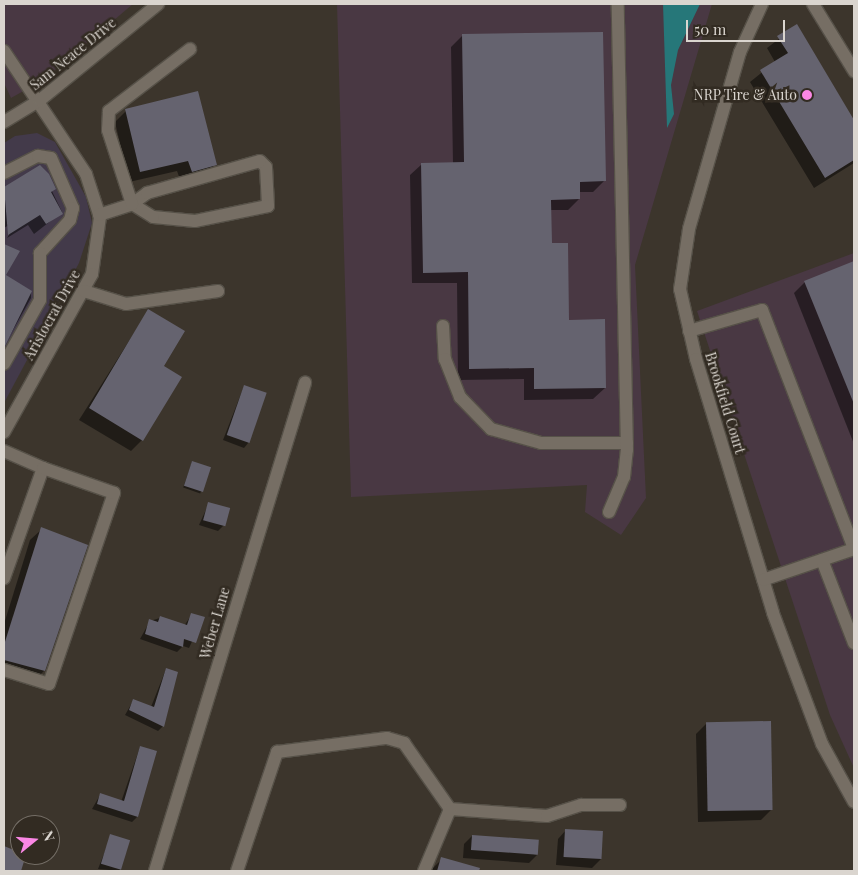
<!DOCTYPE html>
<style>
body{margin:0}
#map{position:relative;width:858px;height:875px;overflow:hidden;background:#3c352c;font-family:"Playfair Display",serif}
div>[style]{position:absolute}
.commercial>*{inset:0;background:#433a4a}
.industrial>*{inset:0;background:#493843}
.water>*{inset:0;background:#267779}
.shadow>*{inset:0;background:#0007;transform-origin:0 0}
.building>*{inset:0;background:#65636f;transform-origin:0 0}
.roads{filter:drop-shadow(1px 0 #565148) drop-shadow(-1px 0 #565148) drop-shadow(0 1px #565148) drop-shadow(0 -1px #565148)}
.minor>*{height:12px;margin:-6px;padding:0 6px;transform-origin:6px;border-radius:6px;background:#766e64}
.dots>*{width:14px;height:14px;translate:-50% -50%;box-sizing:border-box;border:2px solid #322b22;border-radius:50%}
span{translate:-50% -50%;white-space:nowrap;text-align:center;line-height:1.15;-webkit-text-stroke:5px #322b22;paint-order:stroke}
.street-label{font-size:14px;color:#dad5cf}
.poi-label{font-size:14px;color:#dad5cf}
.right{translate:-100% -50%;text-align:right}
.frame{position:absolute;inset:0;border:5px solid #dad5cf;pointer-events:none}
.north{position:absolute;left:10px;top:815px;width:50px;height:50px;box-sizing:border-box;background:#322b22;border:1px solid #756f67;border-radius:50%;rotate:73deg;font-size:14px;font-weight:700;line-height:20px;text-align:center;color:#dad5cf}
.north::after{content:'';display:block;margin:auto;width:18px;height:22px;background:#fb87e5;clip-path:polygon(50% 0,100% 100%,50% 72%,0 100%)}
.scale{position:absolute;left:686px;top:20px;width:99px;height:22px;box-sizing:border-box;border:2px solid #dad5cf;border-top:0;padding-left:6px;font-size:15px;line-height:18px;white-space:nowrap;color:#dad5cf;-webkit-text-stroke:4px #322b22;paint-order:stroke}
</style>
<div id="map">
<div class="commercial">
<i style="clip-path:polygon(37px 133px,55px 142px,86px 197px,92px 223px,79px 263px,4px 403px,4px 143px,15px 136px)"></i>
</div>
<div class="industrial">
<i style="clip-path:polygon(4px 4px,133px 4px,43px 80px,11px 98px,4px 83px)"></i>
<i style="clip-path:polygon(337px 4px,712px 4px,635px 265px,646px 498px,621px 535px,585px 512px,587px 485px,351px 497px)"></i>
<i style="clip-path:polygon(854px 253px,854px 768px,830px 715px,697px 311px)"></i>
</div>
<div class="water">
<i style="clip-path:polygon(663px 4px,700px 4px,678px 50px,671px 85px,674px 114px,667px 128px)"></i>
</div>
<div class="shadow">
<i style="clip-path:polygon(796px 26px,854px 122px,854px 163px,814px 188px,750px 82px,775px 62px,767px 48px)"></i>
<i style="clip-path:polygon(463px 35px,604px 181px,593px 192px,579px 192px,579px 199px,568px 210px,550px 210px,551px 244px,568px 321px,605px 388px,593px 399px,524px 400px,524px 379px,458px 380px,457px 283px,412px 283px,410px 175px,422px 164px,453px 164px,451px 47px)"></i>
<i style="clip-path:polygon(126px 111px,215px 164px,204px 176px,181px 182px,177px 171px,129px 182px,115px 122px)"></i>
<i style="clip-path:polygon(40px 166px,62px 212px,34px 234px,28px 225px,7px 238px,19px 219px,4px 228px,4px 188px)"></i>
<i style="clip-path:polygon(7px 247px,4px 275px,31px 291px,31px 298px,4px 346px,4px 250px)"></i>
<i style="clip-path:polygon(854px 263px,854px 444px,794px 293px,805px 282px)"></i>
<i style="clip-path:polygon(148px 311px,162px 366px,142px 440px,131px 451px,79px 420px)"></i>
<i style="clip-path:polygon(244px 386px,249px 442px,244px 448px,223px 440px)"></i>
<i style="left:192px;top:462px;width:18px;height:27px;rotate:19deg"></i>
<i style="clip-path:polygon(209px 503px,224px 525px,218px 531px,199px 525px)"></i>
<i style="clip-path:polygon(42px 529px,86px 546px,44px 671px,32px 682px,4px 674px,4px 624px,30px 540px)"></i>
<i style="clip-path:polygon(192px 614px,203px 618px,189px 648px,183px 646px,177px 652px,140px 639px,150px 621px,160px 618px,184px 626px)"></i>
<i style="clip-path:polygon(166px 669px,163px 726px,158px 731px,125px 715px,133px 701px,151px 707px)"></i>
<i style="clip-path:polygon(707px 723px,772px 809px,761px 820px,698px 822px,696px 734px)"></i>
<i style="clip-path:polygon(140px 747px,156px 751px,137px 817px,132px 822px,92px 809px,100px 795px,121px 802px)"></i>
<i style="clip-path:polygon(566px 830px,601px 859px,592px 868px,556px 865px,558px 839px)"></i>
<i style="clip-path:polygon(111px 836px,128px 841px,120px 871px,98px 869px)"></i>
<i style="clip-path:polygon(472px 836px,537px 855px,529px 863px,463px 858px,464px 844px)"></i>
<i style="clip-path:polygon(442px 859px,471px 867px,469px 871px,430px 871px)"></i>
</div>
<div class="building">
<i style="clip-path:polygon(797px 24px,854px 120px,854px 160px,825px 178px,760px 70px,788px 53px,777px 36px)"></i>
<i style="clip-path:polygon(603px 32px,606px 181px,580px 182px,580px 199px,551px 200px,552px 243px,568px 243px,569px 320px,605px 319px,606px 388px,534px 389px,534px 368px,469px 369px,468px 272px,423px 273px,421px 163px,464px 162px,462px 34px)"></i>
<i style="clip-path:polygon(198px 91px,217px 165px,192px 172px,188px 161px,140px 172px,125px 109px)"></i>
<i style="clip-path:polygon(40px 165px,49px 174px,56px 189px,51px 192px,63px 214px,46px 224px,40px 215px,8px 235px,4px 187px)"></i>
<i style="clip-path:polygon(4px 244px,20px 251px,6px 275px,32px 291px,4px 348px)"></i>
<i style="clip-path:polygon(854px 261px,854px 404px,804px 281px)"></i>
<i style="clip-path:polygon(148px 309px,185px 331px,164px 366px,182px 377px,143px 441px,89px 408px)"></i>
<i style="left:244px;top:385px;width:24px;height:53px;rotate:19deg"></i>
<i style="left:192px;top:461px;width:20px;height:26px;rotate:18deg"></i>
<i style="left:208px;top:502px;width:23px;height:19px;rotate:15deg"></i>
<i style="clip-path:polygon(41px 527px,88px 545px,45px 671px,4px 660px,4px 645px)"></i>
<i style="clip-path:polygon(191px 613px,205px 617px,196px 643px,184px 639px,183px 647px,145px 634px,149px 619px,158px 622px,160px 616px,187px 625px)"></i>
<i style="clip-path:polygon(166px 668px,178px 672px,164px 727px,129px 710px,133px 699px,154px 707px)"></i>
<i style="left:771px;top:721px;width:89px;height:65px;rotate:89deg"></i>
<i style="clip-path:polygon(140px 746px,157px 751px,138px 817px,97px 804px,100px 793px,124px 801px)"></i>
<i style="left:565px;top:829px;width:38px;height:28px;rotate:3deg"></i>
<i style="left:110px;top:834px;width:21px;height:31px;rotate:17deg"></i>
<i style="left:472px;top:835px;width:67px;height:15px;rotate:4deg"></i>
<i style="clip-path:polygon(4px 846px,26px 855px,21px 871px,4px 871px)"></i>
<i style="clip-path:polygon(441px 857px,480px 868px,479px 871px,437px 871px)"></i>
</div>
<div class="roads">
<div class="minor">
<i style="left:762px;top:4px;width:53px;rotate:114.6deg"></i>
<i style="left:740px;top:52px;width:184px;rotate:106.1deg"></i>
<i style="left:689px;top:229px;width:61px;rotate:98.5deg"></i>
<i style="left:680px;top:289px;width:72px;rotate:77.1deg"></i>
<i style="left:696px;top:359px;width:265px;rotate:73.1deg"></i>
<i style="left:773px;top:613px;width:140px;rotate:69.5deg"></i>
<i style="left:822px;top:744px;width:66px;rotate:61.1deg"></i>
<i style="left:813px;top:4px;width:79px;rotate:58.5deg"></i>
<i style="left:4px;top:51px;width:148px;rotate:56.3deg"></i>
<i style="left:86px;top:174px;width:45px;rotate:72deg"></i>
<i style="left:100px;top:217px;width:58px;rotate:98deg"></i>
<i style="left:92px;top:274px;width:181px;rotate:119.1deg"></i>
<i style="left:4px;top:122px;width:42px;rotate:-31.4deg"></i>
<i style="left:40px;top:100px;width:152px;rotate:-39.1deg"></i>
<i style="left:260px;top:161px;width:8px;rotate:45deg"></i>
<i style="left:266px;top:167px;width:39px;rotate:87deg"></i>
<i style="left:268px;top:206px;width:75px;rotate:168.4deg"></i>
<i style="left:195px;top:221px;width:42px;rotate:-174.6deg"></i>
<i style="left:153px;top:217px;width:25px;rotate:-148deg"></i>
<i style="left:132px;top:204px;width:19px;rotate:-36deg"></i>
<i style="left:147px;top:193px;width:117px;rotate:-15.8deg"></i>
<i style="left:4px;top:173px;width:38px;rotate:-27deg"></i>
<i style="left:38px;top:156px;width:13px;rotate:9deg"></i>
<i style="left:51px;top:158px;width:55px;rotate:66.3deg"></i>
<i style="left:73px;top:208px;width:12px;rotate:104deg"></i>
<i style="left:70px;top:220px;width:45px;rotate:132.3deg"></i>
<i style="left:40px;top:253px;width:47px;rotate:90deg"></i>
<i style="left:40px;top:300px;width:73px;rotate:119.4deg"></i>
<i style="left:99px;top:215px;width:35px;rotate:-18deg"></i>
<i style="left:132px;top:204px;width:78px;rotate:-108deg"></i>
<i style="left:108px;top:130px;width:19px;rotate:-87deg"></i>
<i style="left:109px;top:111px;width:102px;rotate:-37.4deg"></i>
<i style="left:84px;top:291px;width:44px;rotate:17.2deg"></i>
<i style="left:126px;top:304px;width:93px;rotate:-8deg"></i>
<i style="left:443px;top:326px;width:33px;rotate:87deg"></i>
<i style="left:445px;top:359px;width:41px;rotate:68.5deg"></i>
<i style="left:460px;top:397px;width:45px;rotate:45.9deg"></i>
<i style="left:491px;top:429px;width:52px;rotate:15.6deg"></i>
<i style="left:541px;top:443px;width:86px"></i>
<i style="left:689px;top:331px;width:76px;rotate:-16deg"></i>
<i style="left:762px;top:310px;width:256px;rotate:68.9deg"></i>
<i style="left:854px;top:549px;width:96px;rotate:161.2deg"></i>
<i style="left:4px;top:451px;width:43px;rotate:23.6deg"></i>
<i style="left:43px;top:468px;width:117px;rotate:109.5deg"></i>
<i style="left:609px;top:512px;width:38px;rotate:-67deg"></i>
<i style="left:624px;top:477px;width:27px;rotate:-84deg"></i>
<i style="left:627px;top:450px;width:446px;rotate:-91.2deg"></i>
<i style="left:822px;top:560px;width:89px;rotate:68.9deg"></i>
<i style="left:4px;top:670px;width:47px;rotate:17.3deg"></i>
<i style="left:49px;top:684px;width:202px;rotate:-71.2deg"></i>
<i style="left:114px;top:493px;width:75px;rotate:-160.6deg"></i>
<i style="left:155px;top:871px;width:511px;rotate:-72.91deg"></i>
<i style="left:237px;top:871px;width:126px;rotate:-71.4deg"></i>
<i style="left:277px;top:752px;width:111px;rotate:-7.3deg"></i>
<i style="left:387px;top:738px;width:18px;rotate:16deg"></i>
<i style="left:404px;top:743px;width:80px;rotate:55.1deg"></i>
<i style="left:450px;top:809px;width:97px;rotate:4.1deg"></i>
<i style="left:547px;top:816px;width:36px;rotate:-18deg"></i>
<i style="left:581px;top:805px;width:39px"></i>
<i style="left:424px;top:871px;width:67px;rotate:-67.2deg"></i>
</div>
</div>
<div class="dots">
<i style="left:807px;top:95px;background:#fb87e5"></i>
</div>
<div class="street-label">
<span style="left:73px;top:54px;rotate:-39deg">Sam Neace Drive</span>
<span style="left:52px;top:315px;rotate:-61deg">Aristocrat Drive</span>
<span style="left:725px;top:403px;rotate:73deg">Brookfield Court</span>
<span style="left:215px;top:623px;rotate:-74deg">Weber Lane</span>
</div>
<div class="poi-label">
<span class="right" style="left:797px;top:95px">NRP Tire &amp; Auto</span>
</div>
<div class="frame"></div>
<div class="north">N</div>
<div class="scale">50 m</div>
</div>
